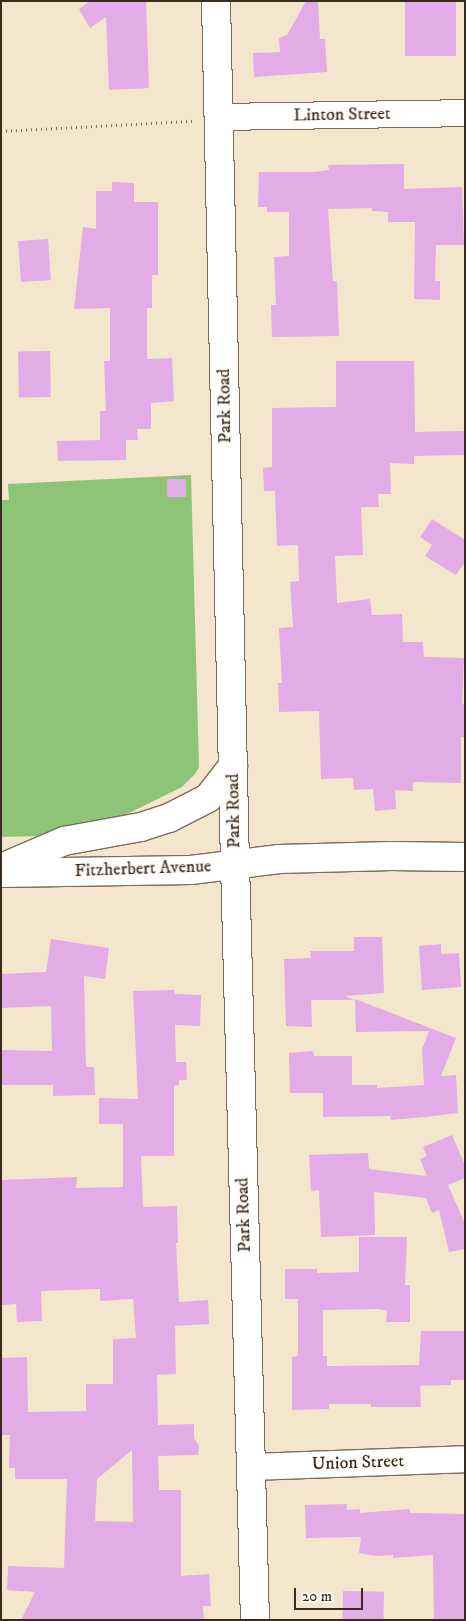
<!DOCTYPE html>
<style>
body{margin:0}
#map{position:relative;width:466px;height:1621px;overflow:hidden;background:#f3e6cd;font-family:"IM FELL DW Pica",serif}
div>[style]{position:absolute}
.green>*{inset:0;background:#8dc477}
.building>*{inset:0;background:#e2ace7;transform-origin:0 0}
.path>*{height:3px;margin-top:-1.5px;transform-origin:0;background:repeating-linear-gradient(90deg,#7b6c5b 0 1px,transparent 0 5px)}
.roads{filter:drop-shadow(1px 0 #7b6c5b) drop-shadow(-1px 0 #7b6c5b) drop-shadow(0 1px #7b6c5b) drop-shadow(0 -1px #7b6c5b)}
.minor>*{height:26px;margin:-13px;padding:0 13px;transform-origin:13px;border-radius:13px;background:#fff}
.tertiary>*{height:28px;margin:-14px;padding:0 14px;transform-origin:14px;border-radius:14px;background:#fff}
.secondary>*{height:28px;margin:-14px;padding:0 14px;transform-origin:14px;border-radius:14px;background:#fff}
span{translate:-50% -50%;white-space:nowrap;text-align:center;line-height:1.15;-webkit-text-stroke:4.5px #fdfcf7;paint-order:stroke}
.street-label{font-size:18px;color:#3b2a1e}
.frame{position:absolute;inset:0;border:2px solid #3b2a1e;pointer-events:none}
.scale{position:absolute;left:294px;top:1588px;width:69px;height:22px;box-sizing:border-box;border:2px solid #3b2a1e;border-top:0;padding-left:6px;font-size:15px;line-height:18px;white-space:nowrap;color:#3b2a1e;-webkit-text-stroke:4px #fdfcf7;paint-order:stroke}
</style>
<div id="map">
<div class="green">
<i style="clip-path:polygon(191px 475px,199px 767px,195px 774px,182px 787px,119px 818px,42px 836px,1px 837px,1px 500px,9px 500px,8px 484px)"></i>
</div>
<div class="building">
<i style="clip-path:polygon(90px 1px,146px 1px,149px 88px,109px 90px,106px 17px,90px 28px,79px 9px)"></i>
<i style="clip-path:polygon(306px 1px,318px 1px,320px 39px,325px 39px,327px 72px,254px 77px,253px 53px,280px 52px,279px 38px,287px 35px)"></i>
<i style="left:405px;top:1px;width:51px;height:55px"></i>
<i style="clip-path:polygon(404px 164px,404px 189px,462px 187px,464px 245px,436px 245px,435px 281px,440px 281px,440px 300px,414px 299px,415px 222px,388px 222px,388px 212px,372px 211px,372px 208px,328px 209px,333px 281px,337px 281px,339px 336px,272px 337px,271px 305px,276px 305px,274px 257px,289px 256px,289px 212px,267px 212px,267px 207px,258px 207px,259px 172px,314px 172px,329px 170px,328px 165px)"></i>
<i style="clip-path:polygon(112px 182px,134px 183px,134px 202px,158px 202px,158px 275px,152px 275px,152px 308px,147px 308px,147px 359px,172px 358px,174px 401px,151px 403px,151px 429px,137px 429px,138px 440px,126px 440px,126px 460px,58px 461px,57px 441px,100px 440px,100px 411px,106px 411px,104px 361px,110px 361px,110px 308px,74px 309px,83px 227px,96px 229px,96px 191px,112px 191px)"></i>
<i style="left:48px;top:239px;width:41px;height:30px;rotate:86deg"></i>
<i style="left:50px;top:351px;width:46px;height:32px;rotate:89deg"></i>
<i style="clip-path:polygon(336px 361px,414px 361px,415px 432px,465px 431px,465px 455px,414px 456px,414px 464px,390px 463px,391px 494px,378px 494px,379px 507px,361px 507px,363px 555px,335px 556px,337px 603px,370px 599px,372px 615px,402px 614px,403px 642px,423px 642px,424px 657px,464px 658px,462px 704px,465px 703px,465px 737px,461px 737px,461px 783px,413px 782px,413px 791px,395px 790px,396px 809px,375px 811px,373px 789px,354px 790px,353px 778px,321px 779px,319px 711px,279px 712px,278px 683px,282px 683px,279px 628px,293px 627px,290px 582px,299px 581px,298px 545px,277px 546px,275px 491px,264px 491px,263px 468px,272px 467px,272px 408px,336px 407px)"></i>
<i style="left:167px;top:479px;width:19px;height:18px"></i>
<i style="clip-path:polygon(432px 519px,465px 540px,465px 562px,456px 575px,425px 556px,432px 545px,420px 537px)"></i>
<i style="clip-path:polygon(354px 937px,382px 937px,384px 993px,345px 996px,354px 1000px,311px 1000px,312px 1027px,286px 1026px,284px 959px,311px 958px,310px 951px,354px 951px)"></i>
<i style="clip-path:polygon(51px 939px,109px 948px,105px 979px,84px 976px,86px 1067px,94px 1067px,95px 1095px,53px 1096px,53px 1085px,1px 1085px,1px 1050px,52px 1051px,51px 1006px,1px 1008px,1px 974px,46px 972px)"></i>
<i style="clip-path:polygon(441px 944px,441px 954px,459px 953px,461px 987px,422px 990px,419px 946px)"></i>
<i style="clip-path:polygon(evenodd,174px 990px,175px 994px,201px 995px,200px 1026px,175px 1025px,176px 1062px,186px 1062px,187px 1080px,179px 1080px,179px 1085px,174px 1086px,174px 1156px,141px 1156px,143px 1207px,177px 1206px,178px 1243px,176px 1243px,179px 1302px,208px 1300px,209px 1324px,175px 1326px,176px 1374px,157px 1375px,158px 1425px,194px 1424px,194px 1438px,199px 1446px,198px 1455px,158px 1456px,159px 1490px,181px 1490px,181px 1576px,209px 1574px,211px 1606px,203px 1606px,204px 1620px,21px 1620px,35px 1592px,7px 1590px,8px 1566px,64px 1568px,67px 1479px,15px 1479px,15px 1468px,9px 1468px,10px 1435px,1px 1435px,1px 1358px,27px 1357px,28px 1412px,86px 1411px,86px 1384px,113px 1384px,113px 1339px,136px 1338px,133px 1299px,100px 1301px,100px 1289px,41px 1291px,42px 1321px,17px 1322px,16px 1304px,1px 1305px,1px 1180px,77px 1177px,76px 1188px,123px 1187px,123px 1124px,99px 1124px,99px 1098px,138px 1099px,133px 991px,174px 990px,132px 1450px,133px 1522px,95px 1521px,97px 1479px,132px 1450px)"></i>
<i style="clip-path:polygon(355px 999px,456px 1038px,441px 1076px,456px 1075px,458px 1113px,426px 1117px,425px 1119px,425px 1117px,391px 1120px,390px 1116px,323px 1117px,323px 1093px,290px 1093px,289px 1053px,313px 1051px,314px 1056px,352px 1056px,352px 1085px,377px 1085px,377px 1088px,424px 1085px,422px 1049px,429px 1031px,356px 1032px)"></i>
<i style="clip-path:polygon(452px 1135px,465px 1165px,465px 1178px,448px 1185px,465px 1224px,465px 1249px,449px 1252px,439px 1210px,432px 1213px,426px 1198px,374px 1192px,375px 1235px,321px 1237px,319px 1190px,311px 1191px,309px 1155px,368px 1153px,369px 1169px,427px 1176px,420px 1159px,427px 1156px,423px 1147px)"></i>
<i style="clip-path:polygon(359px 1237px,407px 1237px,405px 1285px,410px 1285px,410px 1322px,386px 1322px,387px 1311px,379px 1309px,323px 1310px,323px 1356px,327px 1356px,327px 1366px,419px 1365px,421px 1331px,465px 1331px,465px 1380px,451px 1380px,451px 1385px,420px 1386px,421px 1407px,371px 1407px,371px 1404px,329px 1404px,329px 1409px,292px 1410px,292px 1357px,298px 1356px,298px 1299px,285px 1299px,285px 1269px,317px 1269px,317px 1273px,359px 1272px)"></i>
<i style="clip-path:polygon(347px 1504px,346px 1510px,360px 1509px,360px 1513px,410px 1509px,410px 1513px,465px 1514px,465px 1620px,434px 1620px,433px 1555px,393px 1558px,393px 1555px,376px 1556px,359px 1553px,361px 1537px,306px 1538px,305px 1505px)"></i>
<i style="left:343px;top:1591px;width:41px;height:29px;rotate:1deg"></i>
</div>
<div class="path">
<i style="left:1px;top:131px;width:194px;rotate:-3deg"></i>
</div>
<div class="roads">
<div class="minor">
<i style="left:219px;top:117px;width:246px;rotate:-0.9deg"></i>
<i style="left:251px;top:1467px;width:214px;rotate:-2.1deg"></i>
</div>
<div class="tertiary">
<i style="left:235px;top:863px;width:757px;rotate:88.49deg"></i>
</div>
<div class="secondary">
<i style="left:216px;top:1px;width:862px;rotate:88.74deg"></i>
<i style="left:1px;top:868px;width:69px;rotate:-23.2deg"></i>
<i style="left:64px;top:841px;width:78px;rotate:-10.3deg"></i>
<i style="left:141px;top:827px;width:29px;rotate:-18deg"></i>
<i style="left:169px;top:818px;width:44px;rotate:-27.1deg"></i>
<i style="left:208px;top:798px;width:41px;rotate:-52deg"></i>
<i style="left:1px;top:873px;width:190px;rotate:-0.9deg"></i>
<i style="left:191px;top:870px;width:89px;rotate:-7.1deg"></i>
<i style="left:279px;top:859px;width:112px;rotate:-1.5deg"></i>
<i style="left:391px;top:856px;width:74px;rotate:0.8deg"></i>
</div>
</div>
<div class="street-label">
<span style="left:342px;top:115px;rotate:-1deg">Linton Street</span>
<span style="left:225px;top:406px;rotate:-91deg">Park Road</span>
<span style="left:234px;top:811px;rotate:-91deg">Park Road</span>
<span style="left:143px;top:869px;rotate:-2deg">Fitzherbert Avenue</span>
<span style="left:244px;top:1215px;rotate:-92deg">Park Road</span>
<span style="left:358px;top:1463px;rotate:-2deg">Union Street</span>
</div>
<div class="frame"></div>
<div class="scale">20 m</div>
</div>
